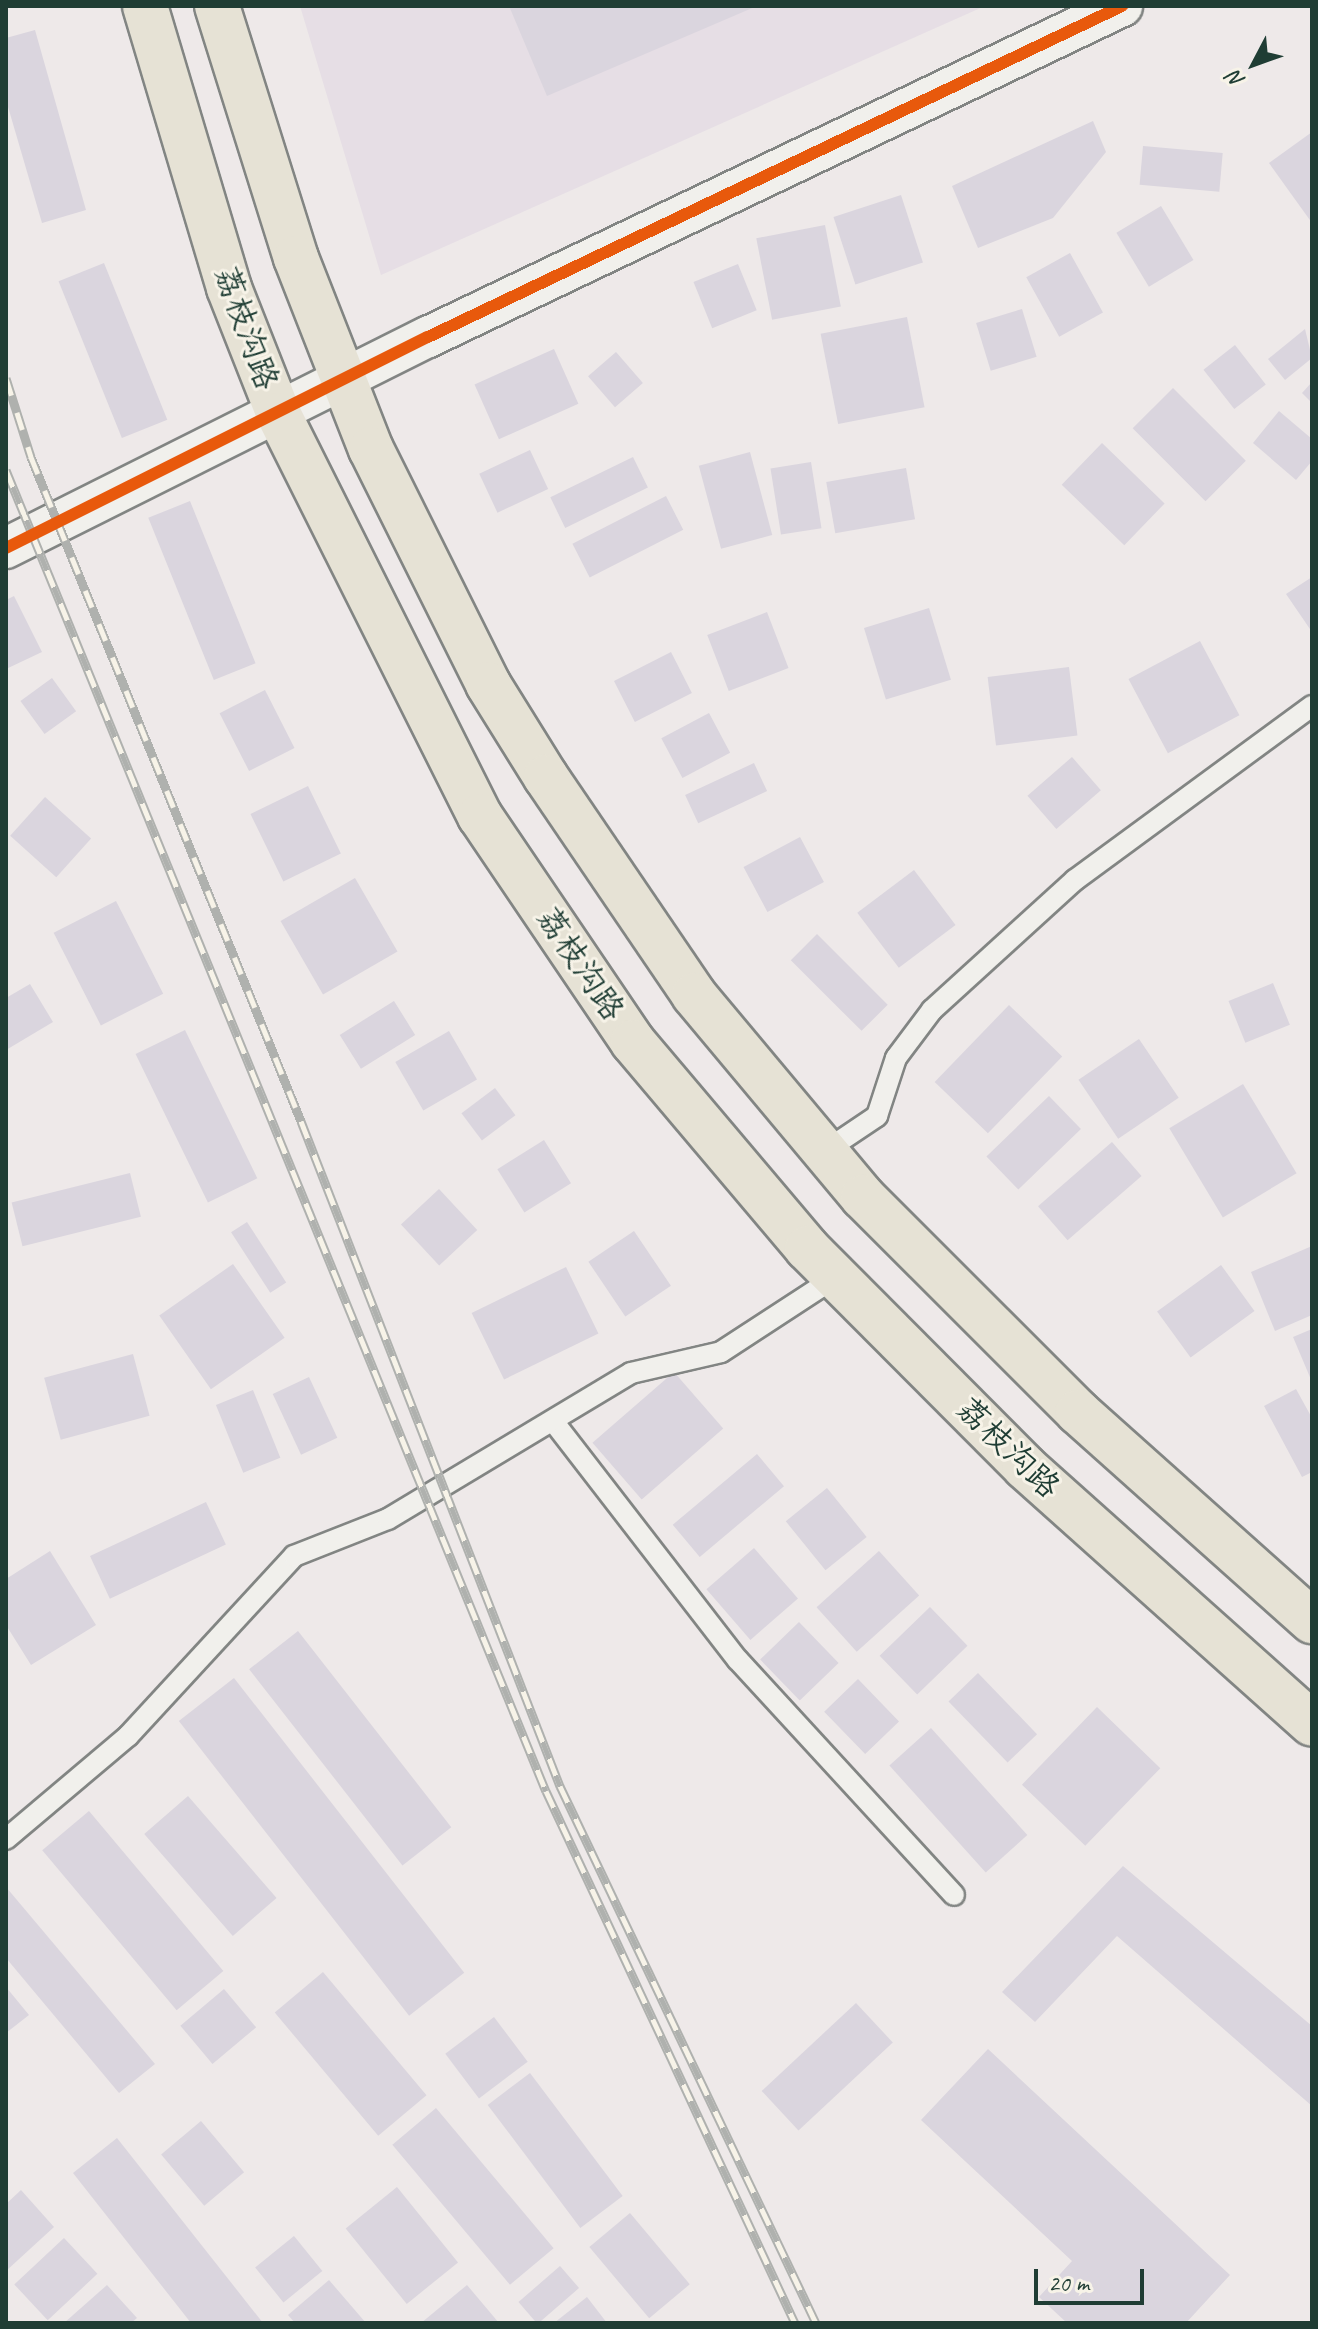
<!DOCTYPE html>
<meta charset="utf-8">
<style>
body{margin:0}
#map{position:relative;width:1318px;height:2329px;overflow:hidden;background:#eee9e9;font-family:Caveat,"LXGW WenKai TC",sans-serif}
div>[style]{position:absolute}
.built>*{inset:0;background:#e6dee5}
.building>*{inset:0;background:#dad5de;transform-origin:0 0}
.roads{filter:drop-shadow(2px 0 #828583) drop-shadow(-2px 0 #828583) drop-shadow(0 2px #828583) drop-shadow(0 -2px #828583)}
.lane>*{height:20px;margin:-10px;padding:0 10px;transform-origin:10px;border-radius:10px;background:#f1f0ec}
.street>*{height:40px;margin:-20px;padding:0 20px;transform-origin:20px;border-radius:20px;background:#f1f0ec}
.primary>*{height:44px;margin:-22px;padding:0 22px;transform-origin:22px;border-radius:22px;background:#e6e2d5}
.rail>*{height:9px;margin-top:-4.5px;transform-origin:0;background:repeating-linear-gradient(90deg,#f7f3e8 0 18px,#afb1ae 0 36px);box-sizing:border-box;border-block:2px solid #afb1ae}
.cycleway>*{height:12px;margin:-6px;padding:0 6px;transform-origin:6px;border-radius:6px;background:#e8590c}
span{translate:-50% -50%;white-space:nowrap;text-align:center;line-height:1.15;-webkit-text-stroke:6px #f7f3e8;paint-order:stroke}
.street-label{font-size:32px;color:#1f3d34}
.frame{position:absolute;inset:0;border:8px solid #1f3d34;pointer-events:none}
.north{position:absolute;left:1214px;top:24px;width:80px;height:80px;-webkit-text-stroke:6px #f7f3e8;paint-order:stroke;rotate:229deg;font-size:22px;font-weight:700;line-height:32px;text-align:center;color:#1f3d34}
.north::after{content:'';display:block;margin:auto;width:28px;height:36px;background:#1f3d34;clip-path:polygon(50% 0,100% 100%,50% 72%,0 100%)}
.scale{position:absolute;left:1034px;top:2269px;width:110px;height:36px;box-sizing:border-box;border:4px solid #1f3d34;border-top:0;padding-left:10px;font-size:24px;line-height:28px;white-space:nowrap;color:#1f3d34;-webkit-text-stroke:6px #f7f3e8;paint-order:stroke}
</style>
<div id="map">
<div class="built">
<i style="clip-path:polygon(300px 6px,985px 6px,381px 275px)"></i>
</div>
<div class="building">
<i style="clip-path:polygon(509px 6px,757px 6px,547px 96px)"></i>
<i style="clip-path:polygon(35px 30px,86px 210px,42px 223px,6px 100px,6px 38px)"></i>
<i style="clip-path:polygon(1093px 121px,1106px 152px,1053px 218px,978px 248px,952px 186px)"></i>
<i style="clip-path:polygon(1312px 132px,1312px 223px,1269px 163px)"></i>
<i style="left:1143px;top:146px;width:80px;height:39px;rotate:5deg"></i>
<i style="left:901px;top:195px;width:71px;height:71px;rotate:72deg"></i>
<i style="left:1161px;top:206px;width:63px;height:52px;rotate:59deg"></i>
<i style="left:825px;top:225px;width:83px;height:70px;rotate:79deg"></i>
<i style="left:1070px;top:253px;width:68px;height:50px;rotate:61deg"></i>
<i style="left:104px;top:263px;width:169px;height:49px;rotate:68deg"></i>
<i style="left:738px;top:264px;width:50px;height:48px;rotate:68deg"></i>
<i style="left:1022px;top:309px;width:50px;height:48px;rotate:73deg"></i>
<i style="left:907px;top:317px;width:92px;height:88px;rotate:79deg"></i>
<i style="clip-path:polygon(1305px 329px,1312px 358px,1285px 380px,1268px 359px)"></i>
<i style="left:1235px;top:345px;width:50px;height:40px;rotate:52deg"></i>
<i style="left:554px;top:349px;width:60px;height:87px;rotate:66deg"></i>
<i style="left:616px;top:352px;width:41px;height:37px;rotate:49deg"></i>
<i style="clip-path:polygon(1312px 382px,1312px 403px,1302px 393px)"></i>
<i style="left:1173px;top:388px;width:103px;height:57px;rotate:45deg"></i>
<i style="clip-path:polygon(1279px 411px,1312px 439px,1312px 461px,1296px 480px,1253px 443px)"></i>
<i style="left:1102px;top:443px;width:87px;height:58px;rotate:44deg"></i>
<i style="left:530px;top:450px;width:43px;height:56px;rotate:65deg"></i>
<i style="left:750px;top:452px;width:86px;height:53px;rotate:75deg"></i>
<i style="left:633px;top:457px;width:34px;height:92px;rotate:64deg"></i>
<i style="left:811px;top:462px;width:67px;height:41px;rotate:81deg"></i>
<i style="left:906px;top:468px;width:52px;height:81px;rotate:80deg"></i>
<i style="left:666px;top:496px;width:38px;height:105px;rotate:63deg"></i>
<i style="left:190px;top:501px;width:175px;height:45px;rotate:68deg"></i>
<i style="clip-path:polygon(1312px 577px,1312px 632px,1286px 594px)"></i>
<i style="clip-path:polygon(14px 596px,42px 652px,6px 669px,6px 600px)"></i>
<i style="left:929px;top:608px;width:75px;height:68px;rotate:73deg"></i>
<i style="left:767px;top:612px;width:60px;height:64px;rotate:69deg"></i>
<i style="left:1200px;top:641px;width:84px;height:81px;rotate:62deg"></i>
<i style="left:671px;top:652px;width:46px;height:64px;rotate:63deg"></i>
<i style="left:1069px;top:667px;width:69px;height:82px;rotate:83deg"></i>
<i style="left:52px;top:678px;width:41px;height:39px;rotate:54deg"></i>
<i style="left:265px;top:690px;width:65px;height:51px;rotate:63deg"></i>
<i style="left:709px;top:713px;width:45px;height:54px;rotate:62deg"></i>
<i style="left:1072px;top:757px;width:44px;height:59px;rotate:49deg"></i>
<i style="left:754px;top:763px;width:31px;height:76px;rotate:65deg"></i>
<i style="left:308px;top:786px;width:75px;height:64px;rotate:64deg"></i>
<i style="left:45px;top:797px;width:62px;height:52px;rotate:42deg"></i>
<i style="left:800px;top:837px;width:51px;height:64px;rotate:62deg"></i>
<i style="left:914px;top:870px;width:69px;height:71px;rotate:53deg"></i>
<i style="left:355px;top:878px;width:85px;height:86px;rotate:60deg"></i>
<i style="left:116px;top:901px;width:104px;height:70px;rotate:63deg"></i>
<i style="left:817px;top:934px;width:100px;height:37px;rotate:45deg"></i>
<i style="left:1273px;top:983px;width:45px;height:48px;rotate:68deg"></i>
<i style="clip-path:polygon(30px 984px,53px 1022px,6px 1050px,6px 998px)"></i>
<i style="left:394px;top:1001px;width:40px;height:64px;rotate:58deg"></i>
<i style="left:1009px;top:1005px;width:74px;height:107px;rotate:44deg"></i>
<i style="left:185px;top:1030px;width:165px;height:55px;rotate:64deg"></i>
<i style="left:449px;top:1031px;width:56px;height:62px;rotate:60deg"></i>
<i style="left:1139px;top:1039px;width:71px;height:73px;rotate:56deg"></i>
<i style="left:1243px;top:1084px;width:104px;height:86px;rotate:59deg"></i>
<i style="left:495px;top:1088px;width:34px;height:42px;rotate:53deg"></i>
<i style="left:1049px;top:1096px;width:46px;height:87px;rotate:46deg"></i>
<i style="left:544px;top:1140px;width:51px;height:55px;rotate:58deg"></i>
<i style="left:1112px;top:1142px;width:45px;height:98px;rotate:49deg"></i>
<i style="left:130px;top:1173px;width:45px;height:122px;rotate:76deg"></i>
<i style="left:439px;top:1189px;width:56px;height:52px;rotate:47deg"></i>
<i style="left:247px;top:1222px;width:72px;height:19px;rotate:57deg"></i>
<i style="left:634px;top:1231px;width:66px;height:55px;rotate:56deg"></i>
<i style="clip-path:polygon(1312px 1246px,1312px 1315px,1275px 1331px,1251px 1272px)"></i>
<i style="left:233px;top:1264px;width:90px;height:90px;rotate:55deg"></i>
<i style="left:1221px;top:1265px;width:57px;height:79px;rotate:54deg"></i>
<i style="left:566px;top:1267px;width:74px;height:105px;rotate:64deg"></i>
<i style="clip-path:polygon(1312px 1329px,1312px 1382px,1293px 1337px)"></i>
<i style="left:133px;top:1354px;width:64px;height:92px;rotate:75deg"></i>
<i style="left:674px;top:1372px;width:75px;height:108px;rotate:49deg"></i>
<i style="left:309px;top:1377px;width:67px;height:40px;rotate:65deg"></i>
<i style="clip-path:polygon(1296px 1389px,1312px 1418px,1312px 1472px,1302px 1477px,1264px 1406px)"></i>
<i style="left:253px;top:1390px;width:73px;height:40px;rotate:68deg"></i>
<i style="left:757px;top:1454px;width:42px;height:110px;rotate:50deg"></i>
<i style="left:827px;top:1488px;width:63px;height:53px;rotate:51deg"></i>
<i style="left:206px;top:1502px;width:47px;height:128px;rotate:65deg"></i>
<i style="left:754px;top:1548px;width:67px;height:63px;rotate:49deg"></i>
<i style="clip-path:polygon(50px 1551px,96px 1625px,31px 1665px,6px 1625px,6px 1579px)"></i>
<i style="left:879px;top:1551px;width:60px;height:84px;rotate:48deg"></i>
<i style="left:930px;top:1607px;width:54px;height:70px;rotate:46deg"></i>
<i style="left:799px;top:1622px;width:57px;height:54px;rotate:46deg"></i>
<i style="left:298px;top:1631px;width:249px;height:62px;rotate:52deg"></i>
<i style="left:978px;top:1673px;width:85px;height:41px;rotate:46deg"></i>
<i style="left:234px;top:1678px;width:374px;height:70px;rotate:52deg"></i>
<i style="left:858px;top:1679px;width:59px;height:47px;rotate:46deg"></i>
<i style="left:1097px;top:1707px;width:88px;height:108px;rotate:44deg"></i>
<i style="left:931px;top:1728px;width:144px;height:56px;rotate:48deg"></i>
<i style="left:188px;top:1796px;width:135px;height:58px;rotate:49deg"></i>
<i style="left:89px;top:1811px;width:209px;height:61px;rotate:50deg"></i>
<i style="clip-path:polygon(1123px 1866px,1312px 2026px,1312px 2106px,1117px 1936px,1035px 2022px,1002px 1992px)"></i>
<i style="clip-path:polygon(6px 1887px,155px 2064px,119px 2093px,6px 1958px)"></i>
<i style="left:323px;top:1972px;width:161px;height:63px;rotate:50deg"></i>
<i style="clip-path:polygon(6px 1987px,29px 2015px,6px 2033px)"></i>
<i style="left:224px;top:1989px;width:50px;height:57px;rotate:50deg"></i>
<i style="left:856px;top:2003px;width:54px;height:129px;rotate:47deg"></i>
<i style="left:494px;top:2017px;width:56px;height:61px;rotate:53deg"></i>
<i style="clip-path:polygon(988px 2049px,1230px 2275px,1186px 2323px,1067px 2323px,1039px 2297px,1072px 2261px,921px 2120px)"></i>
<i style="left:530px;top:2073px;width:154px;height:53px;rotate:53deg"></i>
<i style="left:436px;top:2108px;width:183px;height:57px;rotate:50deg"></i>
<i style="left:201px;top:2121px;width:67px;height:52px;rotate:50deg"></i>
<i style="clip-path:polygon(117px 2138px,263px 2323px,191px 2323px,73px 2173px)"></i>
<i style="left:397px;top:2187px;width:97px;height:66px;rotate:51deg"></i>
<i style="clip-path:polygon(21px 2190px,54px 2227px,6px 2271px,6px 2204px)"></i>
<i style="left:630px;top:2213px;width:93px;height:53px;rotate:50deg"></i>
<i style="left:294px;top:2236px;width:45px;height:50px;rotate:51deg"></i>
<i style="left:64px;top:2238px;width:49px;height:68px;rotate:47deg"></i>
<i style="left:560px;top:2266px;width:29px;height:55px;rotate:49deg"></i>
<i style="clip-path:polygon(329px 2280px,366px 2323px,295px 2323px,288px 2315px)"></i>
<i style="clip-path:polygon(107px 2285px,137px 2318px,131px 2323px,64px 2323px)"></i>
<i style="clip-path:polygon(467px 2285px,499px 2323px,421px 2323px)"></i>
<i style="clip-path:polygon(587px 2297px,607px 2323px,554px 2323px)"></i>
</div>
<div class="roads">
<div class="lane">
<i style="left:825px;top:1151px;width:63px;rotate:-33.9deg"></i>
<i style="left:877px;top:1116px;width:61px;rotate:-71.9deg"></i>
<i style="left:896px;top:1058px;width:60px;rotate:-53.1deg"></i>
<i style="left:932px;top:1010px;width:193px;rotate:-42.3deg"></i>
<i style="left:1075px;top:880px;width:294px;rotate:-36.3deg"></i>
<i style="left:553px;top:1421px;width:302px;rotate:52.3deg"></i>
<i style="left:738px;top:1660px;width:319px;rotate:47.4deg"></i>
<i style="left:6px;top:1839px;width:160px;rotate:-40.2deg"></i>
<i style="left:128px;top:1736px;width:245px;rotate:-47.3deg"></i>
<i style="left:294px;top:1556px;width:101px;rotate:-21.5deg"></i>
<i style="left:388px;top:1519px;width:283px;rotate:-31deg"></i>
<i style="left:631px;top:1373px;width:92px;rotate:-13.1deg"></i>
<i style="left:721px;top:1352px;width:137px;rotate:-33.1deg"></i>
</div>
<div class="street">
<i style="left:6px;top:548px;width:472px;rotate:-26.6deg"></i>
<i style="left:428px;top:337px;width:769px;rotate:-25.5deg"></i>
</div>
<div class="primary">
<i style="left:145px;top:6px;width:294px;rotate:73.4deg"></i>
<i style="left:229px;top:288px;width:136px;rotate:68.5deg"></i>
<i style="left:279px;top:415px;width:449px;rotate:63.4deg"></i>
<i style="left:480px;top:816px;width:273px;rotate:55.9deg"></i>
<i style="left:633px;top:1042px;width:270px;rotate:49.8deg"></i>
<i style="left:807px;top:1248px;width:309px;rotate:45.1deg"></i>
<i style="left:1025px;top:1467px;width:385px;rotate:41.8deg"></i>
<i style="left:217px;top:6px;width:264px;rotate:72.6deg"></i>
<i style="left:296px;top:258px;width:205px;rotate:68.6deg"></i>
<i style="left:371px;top:449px;width:263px;rotate:63.5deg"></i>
<i style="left:488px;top:684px;width:110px;rotate:58.1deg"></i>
<i style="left:546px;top:777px;width:263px;rotate:55.8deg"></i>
<i style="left:694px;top:995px;width:263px;rotate:50.1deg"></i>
<i style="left:863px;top:1197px;width:304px;rotate:45deg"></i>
<i style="left:1078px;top:1412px;width:314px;rotate:41.8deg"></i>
</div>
</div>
<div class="rail">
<i style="left:6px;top:378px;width:83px;rotate:72.4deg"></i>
<i style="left:31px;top:457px;width:717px;rotate:67.87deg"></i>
<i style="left:301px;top:1121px;width:714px;rotate:68.72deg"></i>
<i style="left:560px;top:1786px;width:595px;rotate:64.51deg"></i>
<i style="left:6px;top:470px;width:1427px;rotate:67.77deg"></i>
<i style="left:546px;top:1791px;width:587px;rotate:64.92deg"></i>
</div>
<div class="cycleway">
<i style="left:6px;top:548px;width:472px;rotate:-26.6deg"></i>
<i style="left:428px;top:337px;width:769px;rotate:-25.5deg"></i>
</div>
<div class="street-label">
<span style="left:246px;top:328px;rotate:70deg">荔枝沟路</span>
<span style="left:580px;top:964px;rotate:56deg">荔枝沟路</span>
<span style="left:1008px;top:1448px;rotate:44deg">荔枝沟路</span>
</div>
<div class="frame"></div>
<div class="north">N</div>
<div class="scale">20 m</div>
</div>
